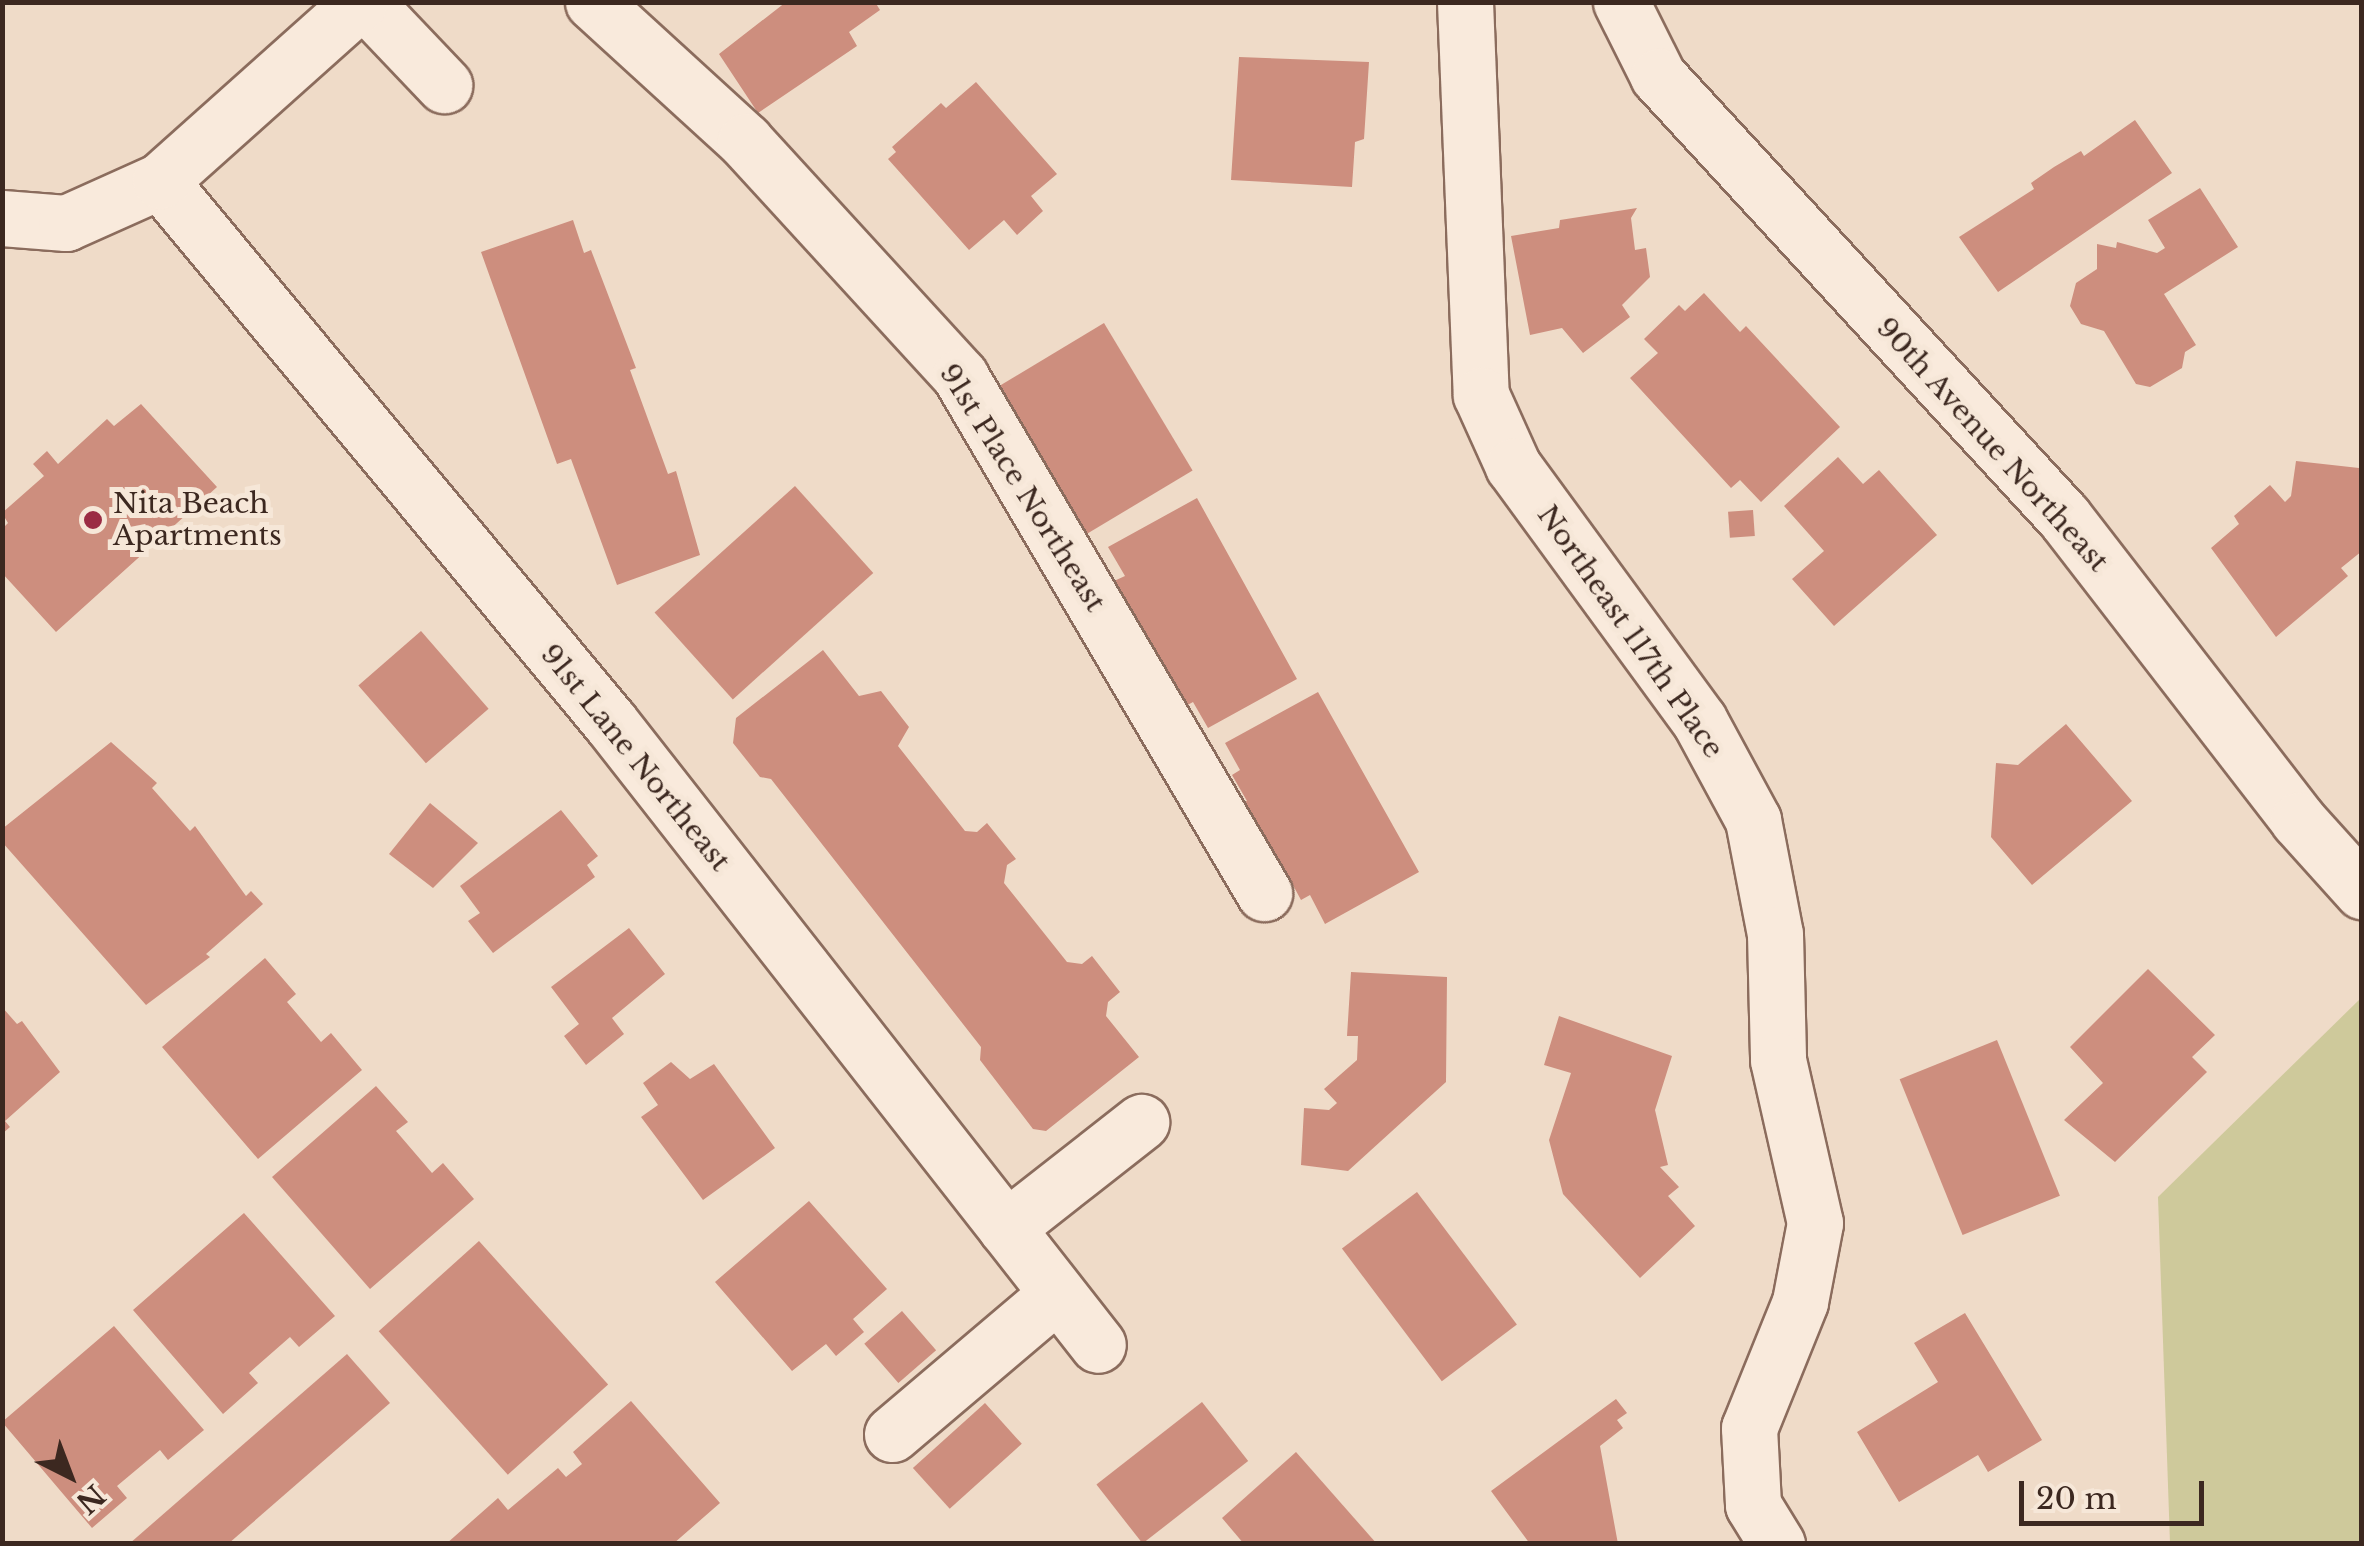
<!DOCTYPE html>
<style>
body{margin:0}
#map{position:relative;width:2364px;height:1546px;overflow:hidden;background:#efdbc8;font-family:"Libre Baskerville",serif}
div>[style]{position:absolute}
.green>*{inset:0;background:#cec99b}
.building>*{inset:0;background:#cd8e7e;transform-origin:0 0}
.roads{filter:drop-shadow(2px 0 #8b6c5d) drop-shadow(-2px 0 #8b6c5d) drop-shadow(0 2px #8b6c5d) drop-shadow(0 -2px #8b6c5d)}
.minor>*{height:55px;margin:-27.5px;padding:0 27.5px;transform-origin:27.5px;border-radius:27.5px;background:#f9eadc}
.dots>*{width:28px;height:28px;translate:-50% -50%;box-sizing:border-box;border:5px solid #f6e7d8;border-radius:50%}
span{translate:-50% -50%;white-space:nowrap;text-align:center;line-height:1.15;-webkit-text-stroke:10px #f6e7d8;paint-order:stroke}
.street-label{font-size:28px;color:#3c2820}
.poi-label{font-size:28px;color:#3c2820}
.left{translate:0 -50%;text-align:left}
.frame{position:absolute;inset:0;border:5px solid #3c2820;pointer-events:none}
.north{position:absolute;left:20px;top:1426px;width:100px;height:100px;-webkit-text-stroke:8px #f6e7d8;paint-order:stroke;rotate:138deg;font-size:28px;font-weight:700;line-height:40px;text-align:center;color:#3c2820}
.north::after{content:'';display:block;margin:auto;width:35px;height:45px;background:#3c2820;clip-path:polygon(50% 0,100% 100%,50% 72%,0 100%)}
.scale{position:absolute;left:2019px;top:1481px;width:185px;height:45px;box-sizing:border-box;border:5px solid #3c2820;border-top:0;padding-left:12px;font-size:30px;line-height:35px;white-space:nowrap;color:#3c2820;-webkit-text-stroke:8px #f6e7d8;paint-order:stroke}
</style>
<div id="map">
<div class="green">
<i style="clip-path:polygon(2361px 998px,2361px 1543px,2170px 1543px,2158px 1197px)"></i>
</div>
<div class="building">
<i style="clip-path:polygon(786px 2px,875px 2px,880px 10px,849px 32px,857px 46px,758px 113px,719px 54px)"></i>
<i style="clip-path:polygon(1239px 57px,1369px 62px,1364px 139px,1355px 142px,1352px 187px,1231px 180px)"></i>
<i style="clip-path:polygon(976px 82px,1057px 174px,1031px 196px,1043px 211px,1017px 235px,1004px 220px,969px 250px,888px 159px,896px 152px,892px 147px,941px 103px,946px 108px)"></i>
<i style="clip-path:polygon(2135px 120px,2172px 173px,1998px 292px,1959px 237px,2034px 189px,2031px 183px,2054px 167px,2081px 151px,2084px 156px)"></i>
<i style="clip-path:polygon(2200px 188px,2238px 247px,2164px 294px,2196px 345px,2185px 352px,2182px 368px,2150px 387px,2136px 384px,2104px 331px,2081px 324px,2070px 306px,2076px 283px,2097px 269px,2097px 244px,2116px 248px,2117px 242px,2157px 253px,2165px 248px,2148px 220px)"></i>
<i style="clip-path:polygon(1637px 208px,1631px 218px,1635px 250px,1646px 248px,1650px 277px,1622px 305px,1630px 317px,1583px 353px,1562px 328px,1530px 335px,1511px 236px,1559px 228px,1560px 220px)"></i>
<i style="clip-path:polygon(573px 220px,584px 253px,591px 250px,636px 368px,630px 370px,668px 474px,676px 471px,700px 555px,617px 585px,571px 459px,557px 464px,481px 252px)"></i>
<i style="clip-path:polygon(1704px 293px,1740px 332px,1746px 326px,1840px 427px,1761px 502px,1740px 480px,1731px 488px,1630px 378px,1658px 353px,1644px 339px,1679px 305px,1685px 311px)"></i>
<i style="left:1104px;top:323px;width:172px;height:127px;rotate:59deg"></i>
<i style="clip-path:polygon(141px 404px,217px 487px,56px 632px,2px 573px,2px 529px,8px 523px,2px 513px,44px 476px,33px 464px,47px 451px,58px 464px,107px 419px,114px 426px)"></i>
<i style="clip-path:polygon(1838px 457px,1863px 484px,1879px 470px,1937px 535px,1834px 626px,1792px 579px,1824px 551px,1784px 506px)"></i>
<i style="clip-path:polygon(2296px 461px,2359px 468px,2362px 551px,2341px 568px,2348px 576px,2276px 637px,2211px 548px,2239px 524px,2234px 516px,2270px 485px,2285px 502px,2291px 496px)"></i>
<i style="left:795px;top:486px;width:117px;height:189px;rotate:48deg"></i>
<i style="clip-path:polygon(1197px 498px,1297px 679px,1208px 728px,1193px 702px,1184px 707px,1122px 609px,1128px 606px,1114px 581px,1125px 576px,1108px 547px)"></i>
<i style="left:1753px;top:510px;width:26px;height:25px;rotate:86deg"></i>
<i style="left:421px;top:631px;width:103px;height:83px;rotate:49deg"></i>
<i style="clip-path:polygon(823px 650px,859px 696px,881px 691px,909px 727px,898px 746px,965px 831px,977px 832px,987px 823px,1016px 859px,1007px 865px,1004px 883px,1067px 962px,1082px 964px,1092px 956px,1120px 992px,1108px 1002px,1106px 1016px,1139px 1057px,1046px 1131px,1033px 1129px,980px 1060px,981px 1047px,771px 779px,760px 777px,733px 743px,736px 718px)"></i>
<i style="clip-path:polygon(1318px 692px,1419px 872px,1325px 924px,1310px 895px,1301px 900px,1288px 876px,1282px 880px,1240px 804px,1247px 801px,1232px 775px,1240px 770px,1225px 743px)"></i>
<i style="clip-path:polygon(2066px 724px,2132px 801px,2032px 885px,1991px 837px,1996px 763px,2018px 765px)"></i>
<i style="clip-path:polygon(111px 742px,157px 783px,152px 788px,190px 831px,195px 826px,246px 896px,251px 891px,263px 904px,206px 954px,210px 957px,146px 1005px,2px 842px,2px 829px)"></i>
<i style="clip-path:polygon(430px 803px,478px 843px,433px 888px,389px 854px)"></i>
<i style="clip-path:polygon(561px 810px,598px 856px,587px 865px,595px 877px,493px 953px,468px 921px,480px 913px,460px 886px)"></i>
<i style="clip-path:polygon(629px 928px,665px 974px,612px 1018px,624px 1034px,586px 1065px,564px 1036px,579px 1024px,551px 987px)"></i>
<i style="clip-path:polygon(265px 958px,296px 994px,287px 1002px,321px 1042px,331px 1033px,362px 1070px,258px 1159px,162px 1047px)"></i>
<i style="clip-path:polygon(2148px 969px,2215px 1035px,2192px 1057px,2207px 1072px,2115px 1162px,2064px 1120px,2103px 1083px,2070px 1047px)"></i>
<i style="clip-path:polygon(1351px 972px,1447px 977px,1446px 1082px,1348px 1171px,1301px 1165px,1304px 1108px,1329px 1110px,1337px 1103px,1324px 1089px,1357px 1060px,1358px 1036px,1347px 1036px)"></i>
<i style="clip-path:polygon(2px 1007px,17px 1024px,22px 1021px,60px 1072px,5px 1121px,10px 1127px,2px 1134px)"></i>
<i style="clip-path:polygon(1559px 1016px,1672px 1056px,1655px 1110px,1668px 1165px,1660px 1167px,1679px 1187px,1668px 1196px,1695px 1226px,1640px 1278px,1563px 1194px,1549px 1140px,1571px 1073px,1544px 1065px)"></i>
<i style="left:1997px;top:1040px;width:168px;height:105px;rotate:68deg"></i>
<i style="clip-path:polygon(671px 1062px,690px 1079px,714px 1064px,775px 1148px,703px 1200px,641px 1117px,658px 1105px,643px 1083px)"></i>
<i style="clip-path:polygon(376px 1086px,408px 1122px,396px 1131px,432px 1173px,443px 1163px,474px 1199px,370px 1289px,272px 1177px)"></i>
<i style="left:1417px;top:1192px;width:166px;height:94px;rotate:53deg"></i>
<i style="clip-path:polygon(809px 1201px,887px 1289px,853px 1319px,864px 1332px,836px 1356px,826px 1344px,792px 1371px,715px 1282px)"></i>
<i style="clip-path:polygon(244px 1213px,335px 1316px,299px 1347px,290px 1337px,249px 1373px,258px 1383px,223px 1414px,133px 1310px)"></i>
<i style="left:479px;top:1241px;width:193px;height:135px;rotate:48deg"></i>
<i style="left:902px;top:1311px;width:52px;height:50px;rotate:49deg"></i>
<i style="clip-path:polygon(1965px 1313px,2042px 1440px,1988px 1472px,1978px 1455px,1899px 1502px,1857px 1432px,1938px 1382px,1914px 1343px)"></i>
<i style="clip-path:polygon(114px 1326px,204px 1430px,168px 1460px,160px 1450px,117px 1486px,127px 1498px,92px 1528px,2px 1422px)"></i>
<i style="clip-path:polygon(347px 1354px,390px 1403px,228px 1544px,129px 1544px)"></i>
<i style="clip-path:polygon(1616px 1399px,1627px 1413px,1617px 1420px,1623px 1428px,1600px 1446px,1618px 1544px,1530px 1544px,1491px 1491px)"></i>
<i style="clip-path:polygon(631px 1401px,720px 1503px,673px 1544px,446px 1544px,498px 1498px,508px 1510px,558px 1468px,566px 1477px,582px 1464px,573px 1452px)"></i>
<i style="left:1202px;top:1402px;width:75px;height:134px;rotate:52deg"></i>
<i style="left:985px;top:1403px;width:55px;height:97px;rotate:48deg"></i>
<i style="clip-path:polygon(1296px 1452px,1377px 1544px,1244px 1544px,1222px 1518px)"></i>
</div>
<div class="roads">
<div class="minor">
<i style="left:365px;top:2px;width:115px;rotate:46.4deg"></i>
<i style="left:593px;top:2px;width:206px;rotate:42.4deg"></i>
<i style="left:745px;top:141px;width:319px;rotate:47.5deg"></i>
<i style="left:960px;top:376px;width:600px;rotate:59.54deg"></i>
<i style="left:1465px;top:2px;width:393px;rotate:87.7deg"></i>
<i style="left:1481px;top:395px;width:78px;rotate:65.7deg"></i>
<i style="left:1513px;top:466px;width:315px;rotate:53.8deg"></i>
<i style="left:1699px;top:720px;width:114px;rotate:61.6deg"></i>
<i style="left:1753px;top:820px;width:116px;rotate:79.1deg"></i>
<i style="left:1775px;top:934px;width:126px;rotate:88.6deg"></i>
<i style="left:1778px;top:1060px;width:167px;rotate:77.2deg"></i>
<i style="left:1815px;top:1223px;width:80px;rotate:100.8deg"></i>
<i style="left:1800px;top:1302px;width:136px;rotate:112deg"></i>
<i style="left:1749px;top:1428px;width:77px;rotate:87deg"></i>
<i style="left:1753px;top:1505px;width:46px;rotate:58.4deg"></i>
<i style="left:1621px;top:2px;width:83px;rotate:63.4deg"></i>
<i style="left:1658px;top:76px;width:599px;rotate:47.37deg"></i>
<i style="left:2064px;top:517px;width:383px;rotate:52.3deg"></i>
<i style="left:2298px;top:820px;width:96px;rotate:48deg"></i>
<i style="left:160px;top:181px;width:704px;rotate:50.25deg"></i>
<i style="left:610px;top:722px;width:791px;rotate:51.93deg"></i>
<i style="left:2px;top:218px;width:64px;rotate:4.5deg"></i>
<i style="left:66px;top:223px;width:103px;rotate:-24.1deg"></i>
<i style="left:160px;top:181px;width:268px;rotate:-41.8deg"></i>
<i style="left:1006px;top:1228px;width:172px;rotate:-38.1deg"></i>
<i style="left:892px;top:1434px;width:216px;rotate:-40.3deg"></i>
</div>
</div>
<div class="dots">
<i style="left:93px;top:520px;background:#9b2c44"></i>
</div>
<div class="street-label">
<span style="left:1992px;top:445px;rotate:48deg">90th Avenue Northeast</span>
<span style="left:1022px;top:488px;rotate:58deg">91st Place Northeast</span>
<span style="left:1630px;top:632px;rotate:55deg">Northeast 117th Place</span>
<span style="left:635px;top:758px;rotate:51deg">91st Lane Northeast</span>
</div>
<div class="poi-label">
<span class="left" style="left:113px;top:520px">Nita Beach<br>Apartments</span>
</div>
<div class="frame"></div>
<div class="north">N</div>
<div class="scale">20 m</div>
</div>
